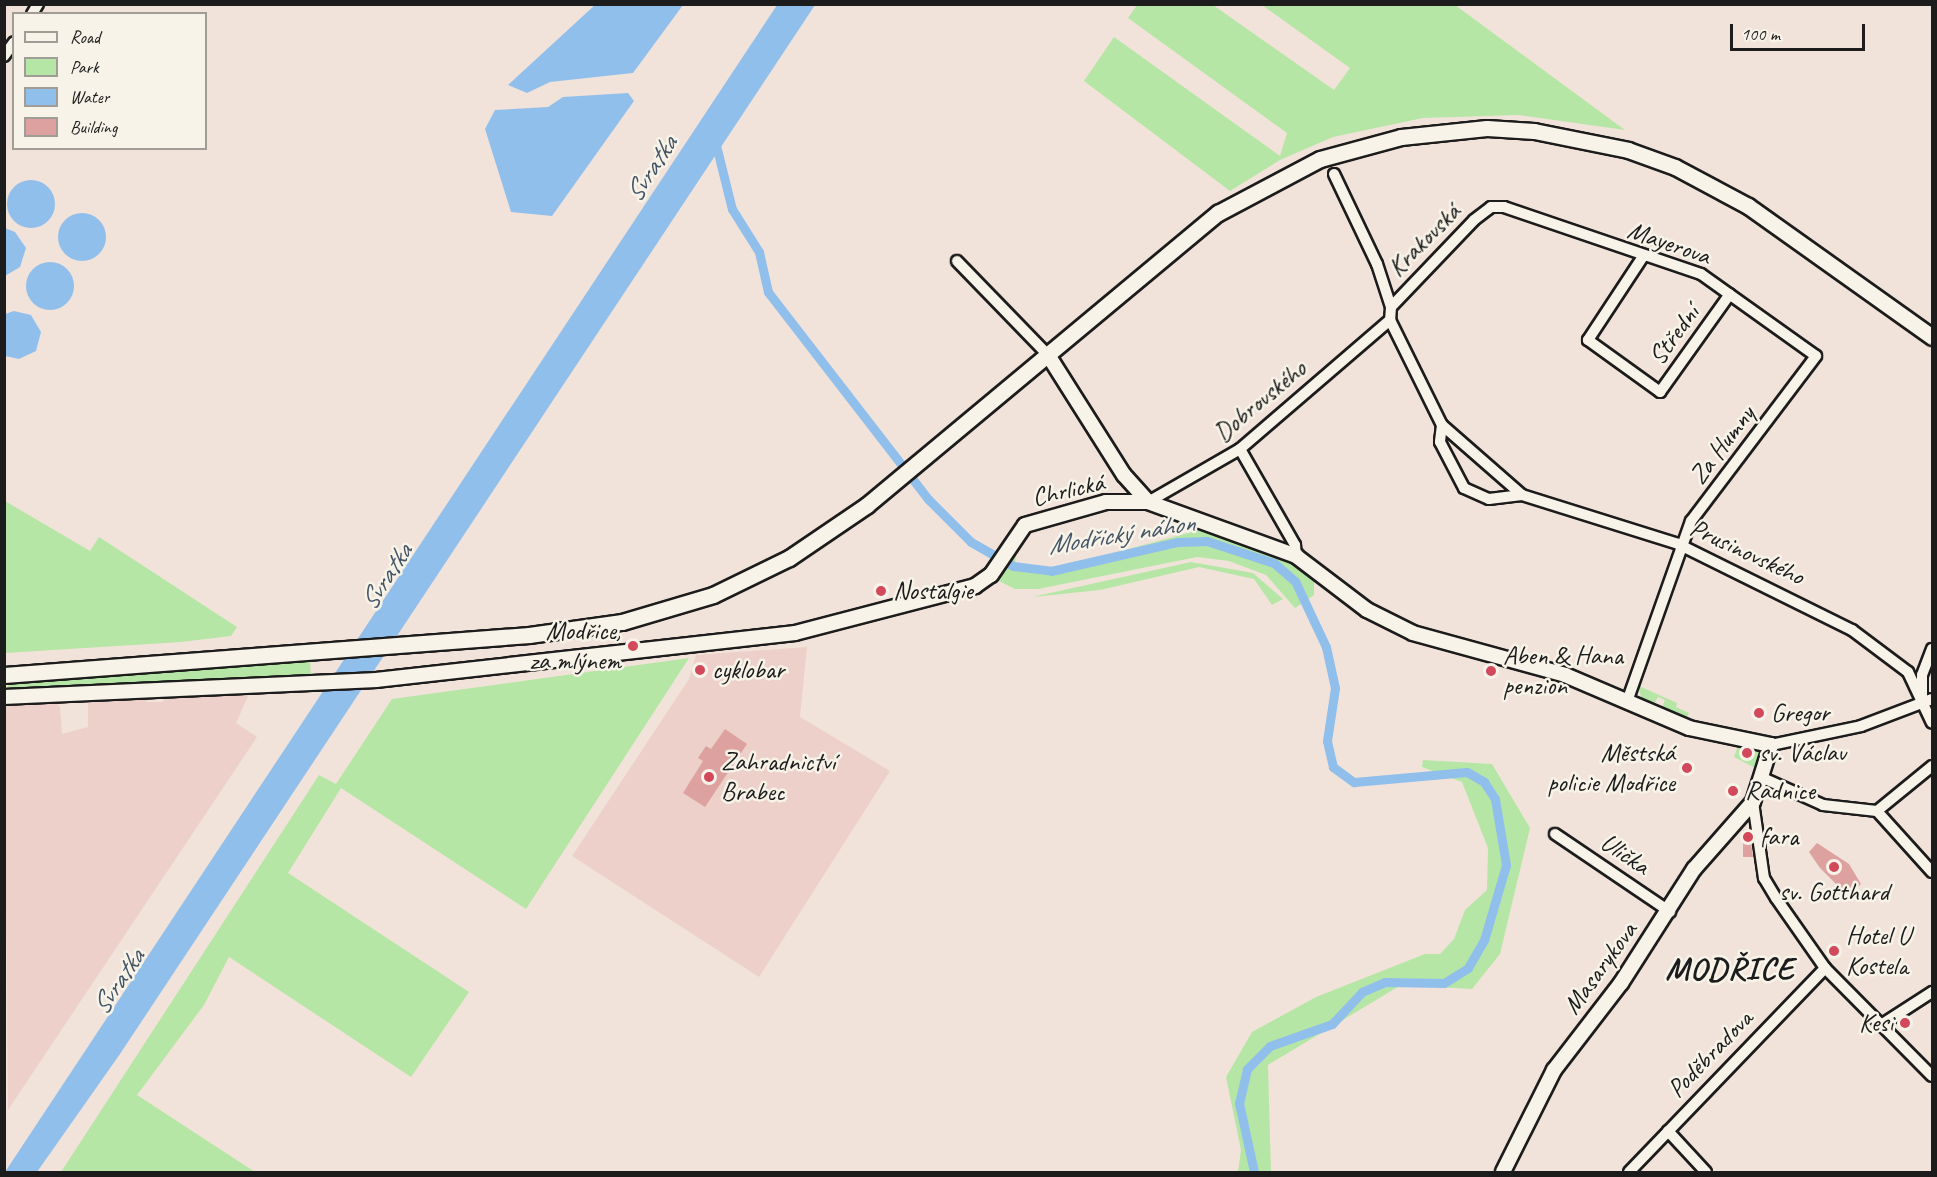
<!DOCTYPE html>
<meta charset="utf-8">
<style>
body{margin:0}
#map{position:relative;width:1937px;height:1177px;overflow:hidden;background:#f2e3da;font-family:Caveat,sans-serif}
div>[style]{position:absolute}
.built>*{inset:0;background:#ecd0c9}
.green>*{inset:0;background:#b5e6a5}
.water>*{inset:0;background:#91bfec}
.round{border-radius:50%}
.canal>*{height:9px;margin:-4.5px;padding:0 4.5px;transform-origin:4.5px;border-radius:4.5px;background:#91bfec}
.building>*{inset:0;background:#dda2a0}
.roads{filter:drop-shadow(2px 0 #1c1c1c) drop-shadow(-2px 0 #1c1c1c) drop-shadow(0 2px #1c1c1c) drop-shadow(0 -2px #1c1c1c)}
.minor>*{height:10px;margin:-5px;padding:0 5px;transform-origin:5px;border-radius:5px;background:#f7f3e8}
.tertiary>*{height:14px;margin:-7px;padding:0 7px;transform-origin:7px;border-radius:7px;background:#f7f3e8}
.secondary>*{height:15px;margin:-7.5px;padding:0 7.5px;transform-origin:7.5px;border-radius:7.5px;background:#f7f3e8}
.dots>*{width:16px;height:16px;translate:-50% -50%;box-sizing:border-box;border:3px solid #f7f3e8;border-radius:50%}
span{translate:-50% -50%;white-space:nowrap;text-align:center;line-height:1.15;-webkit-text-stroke:5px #f7f3e8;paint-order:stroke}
.street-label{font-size:26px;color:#1c1c1c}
.poi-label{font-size:26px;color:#1c1c1c}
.left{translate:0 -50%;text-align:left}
.right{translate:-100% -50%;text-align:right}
.water-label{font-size:27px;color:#455565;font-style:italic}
.district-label{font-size:32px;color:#1c1c1c;font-weight:700;letter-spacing:1.5px}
.frame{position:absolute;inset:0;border:6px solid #1c1c1c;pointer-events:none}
.legend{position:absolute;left:12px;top:12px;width:195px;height:138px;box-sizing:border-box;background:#f7f3e8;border:2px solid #9f9d96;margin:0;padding:8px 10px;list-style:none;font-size:18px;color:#1c1c1c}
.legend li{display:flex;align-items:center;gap:12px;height:30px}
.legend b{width:30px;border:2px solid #9f9d96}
.scale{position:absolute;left:1730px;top:24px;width:135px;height:27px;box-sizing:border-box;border:3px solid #1c1c1c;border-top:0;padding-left:8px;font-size:18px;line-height:21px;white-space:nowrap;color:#1c1c1c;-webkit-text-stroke:4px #f7f3e8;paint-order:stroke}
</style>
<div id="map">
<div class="built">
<i style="clip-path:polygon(807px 647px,800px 717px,890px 771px,759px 977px,572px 856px,689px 679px,696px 655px)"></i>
<i style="clip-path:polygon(249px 694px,236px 723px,257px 737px,8px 1110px,4px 699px,51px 696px,60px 707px,62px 734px,88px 727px,88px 696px,146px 696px,147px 702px,163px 702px,164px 695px)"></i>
</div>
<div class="green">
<i style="clip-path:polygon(1387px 4px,1455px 5px,1625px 130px,1519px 115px,1423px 118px,1333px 137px,1280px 160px,1230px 191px,1084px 81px,1114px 37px,1280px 156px,1287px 133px,1128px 18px,1137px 5px,1213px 5px,1334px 90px,1350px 68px,1262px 5px)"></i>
<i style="clip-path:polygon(5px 501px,90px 551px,99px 537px,237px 627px,231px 636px,181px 642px,5px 653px)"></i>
<i style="clip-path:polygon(1199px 530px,1292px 561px,1314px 576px,1314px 595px,1295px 608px,1266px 575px,1229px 561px,1197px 557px,1038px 589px,1015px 589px,997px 580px,1017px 542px,1015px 565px,1051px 570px)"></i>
<i style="clip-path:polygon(1191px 562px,1253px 573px,1283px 599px,1272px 605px,1254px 579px,1199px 567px,1100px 590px,1032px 597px)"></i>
<i style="clip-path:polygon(689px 658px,526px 909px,341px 788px,288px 873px,469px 992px,411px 1077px,229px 957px,204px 1005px,137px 1095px,255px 1172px,61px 1172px,319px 775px,336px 784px,392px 699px)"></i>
<i style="clip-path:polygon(310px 660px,311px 677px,5px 689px,10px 684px)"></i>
<i style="clip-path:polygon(1639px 686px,1677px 703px,1676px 707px,1689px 713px,1686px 719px,1662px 708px,1665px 700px,1658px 697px,1654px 704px,1641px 698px)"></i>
<i style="clip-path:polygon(1739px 743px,1765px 748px,1757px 769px,1734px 757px)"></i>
<i style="clip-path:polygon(1423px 760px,1492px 764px,1530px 828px,1500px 954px,1472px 989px,1401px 985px,1268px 1065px,1271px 1172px,1238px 1172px,1241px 1150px,1226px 1077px,1252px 1032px,1316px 997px,1425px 954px,1440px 954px,1454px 939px,1465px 910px,1487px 890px,1488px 848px,1462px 782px,1422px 767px)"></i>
</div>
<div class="water">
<i style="clip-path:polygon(596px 4px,683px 5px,633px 73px,550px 82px,527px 93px,508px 85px)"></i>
<i style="clip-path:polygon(777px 5px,815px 5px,120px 1054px,37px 1172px,5px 1172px)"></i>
<i style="clip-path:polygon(628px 93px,634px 101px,552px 216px,511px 212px,485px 129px,495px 110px,548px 107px,563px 97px)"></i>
<i class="round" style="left:7px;top:180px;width:48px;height:48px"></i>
<i class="round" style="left:58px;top:213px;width:48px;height:48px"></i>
<i style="clip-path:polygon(5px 228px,15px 232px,26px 248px,20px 267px,5px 276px)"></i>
<i class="round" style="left:26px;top:262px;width:48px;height:48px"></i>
<i style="clip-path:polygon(14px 311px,31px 315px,41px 332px,36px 351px,19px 359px,5px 356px,5px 314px)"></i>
</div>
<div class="canal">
<i style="left:714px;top:137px;width:74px;rotate:76deg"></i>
<i style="left:732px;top:209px;width:51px;rotate:57.9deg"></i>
<i style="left:759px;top:252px;width:41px;rotate:77.3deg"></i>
<i style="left:768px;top:292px;width:262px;rotate:52.3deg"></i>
<i style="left:928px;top:499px;width:61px;rotate:45deg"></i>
<i style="left:971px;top:542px;width:48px;rotate:29.7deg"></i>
<i style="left:1013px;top:566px;width:38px;rotate:7deg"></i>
<i style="left:1051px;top:571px;width:130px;rotate:-12.9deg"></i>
<i style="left:1178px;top:542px;width:29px;rotate:-2deg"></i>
<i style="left:1207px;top:541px;width:71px;rotate:18.2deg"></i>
<i style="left:1274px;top:563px;width:28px;rotate:41deg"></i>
<i style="left:1295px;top:581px;width:73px;rotate:64.8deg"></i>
<i style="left:1326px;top:647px;width:42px;rotate:77.6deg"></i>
<i style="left:1335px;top:688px;width:54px;rotate:98.6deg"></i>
<i style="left:1327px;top:741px;width:27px;rotate:77deg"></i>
<i style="left:1333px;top:767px;width:26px;rotate:36deg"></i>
<i style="left:1354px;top:782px;width:113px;rotate:-5.1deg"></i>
<i style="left:1467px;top:772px;width:20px;rotate:30deg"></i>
<i style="left:1484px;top:782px;width:20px;rotate:57deg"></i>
<i style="left:1495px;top:799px;width:67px;rotate:80.5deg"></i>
<i style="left:1506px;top:865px;width:78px;rotate:106.3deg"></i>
<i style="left:1484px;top:940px;width:32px;rotate:120deg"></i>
<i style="left:1468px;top:968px;width:28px;rotate:148deg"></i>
<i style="left:1444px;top:983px;width:59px;rotate:-179deg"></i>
<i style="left:1385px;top:982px;width:25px;rotate:157deg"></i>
<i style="left:1362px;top:992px;width:44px;rotate:133.2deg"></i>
<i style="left:1332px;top:1024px;width:66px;rotate:160.5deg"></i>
<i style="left:1270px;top:1046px;width:33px;rotate:135deg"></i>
<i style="left:1247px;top:1069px;width:35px;rotate:103deg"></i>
<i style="left:1239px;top:1103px;width:71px;rotate:77.7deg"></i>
</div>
<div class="building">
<i style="clip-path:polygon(725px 729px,747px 744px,705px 807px,683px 793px,703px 761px,698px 758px,706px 746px,711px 749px)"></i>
<i style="clip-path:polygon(1749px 829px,1753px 857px,1743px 857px,1743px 830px)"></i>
<i style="clip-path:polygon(1817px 843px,1849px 864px,1861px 884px,1854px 891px,1847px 885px,1842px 890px,1820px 868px,1809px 852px)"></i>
</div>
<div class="roads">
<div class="minor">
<i style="left:32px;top:14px;width:12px;rotate:-59deg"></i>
<i style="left:4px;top:56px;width:17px;rotate:-54deg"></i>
<i style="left:1334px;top:174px;width:100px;rotate:64.5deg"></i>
<i style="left:1377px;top:264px;width:45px;rotate:72deg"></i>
<i style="left:1391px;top:307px;width:13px;rotate:94deg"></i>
<i style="left:1390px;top:320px;width:117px;rotate:63.7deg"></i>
<i style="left:1442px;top:425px;width:106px;rotate:41.2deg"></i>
<i style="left:1522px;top:495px;width:164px;rotate:17.4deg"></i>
<i style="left:1678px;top:544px;width:194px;rotate:26.3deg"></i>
<i style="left:1852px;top:630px;width:70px;rotate:36.9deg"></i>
<i style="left:1908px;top:672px;width:56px;rotate:64.8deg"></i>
<i style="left:1644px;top:255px;width:102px;rotate:123.4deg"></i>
<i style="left:1588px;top:340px;width:89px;rotate:35.8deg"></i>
<i style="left:1660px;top:392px;width:120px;rotate:-54.5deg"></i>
<i style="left:957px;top:261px;width:131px;rotate:45.9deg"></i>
<i style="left:1391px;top:307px;width:120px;rotate:-46.3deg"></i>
<i style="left:1474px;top:220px;width:21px;rotate:-37deg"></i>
<i style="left:1491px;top:207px;width:13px"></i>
<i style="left:1504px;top:207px;width:208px;rotate:18.8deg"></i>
<i style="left:1701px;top:274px;width:141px;rotate:35.5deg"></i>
<i style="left:1816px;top:356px;width:207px;rotate:127.1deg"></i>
<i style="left:1691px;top:521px;width:192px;rotate:109.5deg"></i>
<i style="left:1442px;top:425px;width:17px;rotate:97deg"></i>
<i style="left:1440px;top:442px;width:52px;rotate:62.4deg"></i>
<i style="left:1464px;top:488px;width:27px;rotate:24deg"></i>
<i style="left:1489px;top:499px;width:33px;rotate:-7deg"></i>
<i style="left:1240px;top:449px;width:111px;rotate:60.2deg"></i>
<i style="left:1295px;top:545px;width:11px;rotate:85deg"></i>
<i style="left:1148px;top:502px;width:106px;rotate:-29.9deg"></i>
<i style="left:1240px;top:449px;width:198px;rotate:-40.7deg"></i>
<i style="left:1922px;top:696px;width:21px;rotate:-90deg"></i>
<i style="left:1922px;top:675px;width:28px;rotate:-69deg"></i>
<i style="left:1771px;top:745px;width:92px;rotate:-11.9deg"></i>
<i style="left:1861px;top:726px;width:76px;rotate:-20.8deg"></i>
<i style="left:1763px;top:778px;width:66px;rotate:24.2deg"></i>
<i style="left:1823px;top:805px;width:54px;rotate:6.3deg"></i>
<i style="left:1877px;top:811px;width:71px;rotate:-39.3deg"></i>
<i style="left:1753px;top:802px;width:77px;rotate:81.8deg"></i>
<i style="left:1764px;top:878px;width:23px;rotate:59deg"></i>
<i style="left:1776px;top:898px;width:85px;rotate:55deg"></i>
<i style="left:1825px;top:968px;width:152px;rotate:45.3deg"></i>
<i style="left:1877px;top:811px;width:82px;rotate:48deg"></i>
<i style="left:1555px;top:834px;width:139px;rotate:34.1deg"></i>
<i style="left:1881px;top:1025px;width:61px;rotate:-32.9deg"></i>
<i style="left:1668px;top:1131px;width:56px;rotate:47.2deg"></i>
<i style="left:1629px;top:1172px;width:283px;rotate:-46.1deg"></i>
</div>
<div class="tertiary">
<i style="left:1048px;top:355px;width:142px;rotate:57.7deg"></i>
<i style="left:1124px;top:475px;width:36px;rotate:48deg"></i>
<i style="left:1148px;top:502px;width:158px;rotate:20deg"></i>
<i style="left:1296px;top:556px;width:89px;rotate:37.3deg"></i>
<i style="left:1367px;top:610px;width:51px;rotate:26.6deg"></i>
<i style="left:1413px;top:633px;width:158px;rotate:15.4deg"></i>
<i style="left:1565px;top:675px;width:135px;rotate:23.1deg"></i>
<i style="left:1689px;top:728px;width:84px;rotate:11.7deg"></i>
<i style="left:1771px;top:745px;width:60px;rotate:107.5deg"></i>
<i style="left:1753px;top:802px;width:89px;rotate:131.4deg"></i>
<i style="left:1694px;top:869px;width:135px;rotate:122.6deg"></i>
<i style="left:1621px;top:983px;width:110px;rotate:127.6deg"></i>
<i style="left:1554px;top:1070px;width:114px;rotate:116.6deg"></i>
<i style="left:4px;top:697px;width:372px;rotate:-2.6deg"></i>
<i style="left:376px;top:680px;width:422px;rotate:-6.4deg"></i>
<i style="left:795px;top:633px;width:186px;rotate:-14.6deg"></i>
<i style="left:975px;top:586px;width:19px;rotate:-35deg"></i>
<i style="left:991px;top:575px;width:60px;rotate:-55.8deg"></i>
<i style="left:1025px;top:525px;width:84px;rotate:-15.9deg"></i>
<i style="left:1106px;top:502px;width:42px"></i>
</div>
<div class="secondary">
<i style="left:4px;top:675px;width:527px;rotate:-4.36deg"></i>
<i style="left:529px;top:635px;width:94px;rotate:-8deg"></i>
<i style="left:622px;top:622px;width:95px;rotate:-16.5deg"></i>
<i style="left:713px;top:595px;width:85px;rotate:-26deg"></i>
<i style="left:789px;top:558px;width:94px;rotate:-34.2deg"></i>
<i style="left:867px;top:505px;width:457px;rotate:-39.8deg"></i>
<i style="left:1218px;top:213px;width:115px;rotate:-27.9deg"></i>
<i style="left:1320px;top:159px;width:84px;rotate:-15.2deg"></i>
<i style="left:1401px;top:137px;width:86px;rotate:-6deg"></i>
<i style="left:1487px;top:128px;width:47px;rotate:3.7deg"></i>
<i style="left:1534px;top:131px;width:96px;rotate:11.4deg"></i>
<i style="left:1628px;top:150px;width:50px;rotate:19.9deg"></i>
<i style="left:1675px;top:167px;width:83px;rotate:28.1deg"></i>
<i style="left:1748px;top:206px;width:226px;rotate:35.4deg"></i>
</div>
</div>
<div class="dots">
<i style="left:881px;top:591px;background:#d1495b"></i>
<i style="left:633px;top:646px;background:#d1495b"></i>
<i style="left:700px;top:670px;background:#d1495b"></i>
<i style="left:1491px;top:671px;background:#d1495b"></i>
<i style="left:1759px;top:713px;background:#d1495b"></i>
<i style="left:1747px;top:753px;background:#d1495b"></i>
<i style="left:1687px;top:768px;background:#d1495b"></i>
<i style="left:709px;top:777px;background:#d1495b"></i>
<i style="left:1733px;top:791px;background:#d1495b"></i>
<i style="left:1748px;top:837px;background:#d1495b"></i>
<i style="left:1834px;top:867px;background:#d1495b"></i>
<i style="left:1834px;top:951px;background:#d1495b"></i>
<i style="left:1905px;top:1023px;background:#d1495b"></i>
</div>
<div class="street-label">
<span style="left:1424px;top:240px;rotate:-45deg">Krakovská</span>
<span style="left:1669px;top:243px;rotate:19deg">Mayerova</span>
<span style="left:1674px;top:335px;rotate:-54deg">Střední</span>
<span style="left:1260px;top:401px;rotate:-40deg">Dobrovského</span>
<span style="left:1722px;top:445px;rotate:-53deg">Za Humny</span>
<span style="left:1068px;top:490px;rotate:-13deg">Chrlická</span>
<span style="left:1747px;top:552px;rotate:25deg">Prusinovského</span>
<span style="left:1625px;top:854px;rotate:34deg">Ulička</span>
<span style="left:1600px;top:968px;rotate:-54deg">Masarykova</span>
<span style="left:1710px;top:1054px;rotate:-46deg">Poděbradova</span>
</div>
<div class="poi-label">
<span class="left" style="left:893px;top:591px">Nostalgie</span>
<span class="right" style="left:621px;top:646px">Modřice,<br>za mlýnem</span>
<span class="left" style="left:1503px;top:671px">Aben &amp; Hana<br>penzion</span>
<span class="left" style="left:712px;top:670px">cyklobar</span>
<span class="left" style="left:1771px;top:713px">Gregor</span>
<span class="right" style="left:1675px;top:768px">Městská<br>policie Modřice</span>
<span class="left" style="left:1759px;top:753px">sv. Václav</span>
<span class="left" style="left:721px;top:777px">Zahradnictví<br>Brabec</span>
<span class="left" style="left:1745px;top:791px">Radnice</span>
<span class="left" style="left:1760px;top:837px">fara</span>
<span style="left:1834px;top:892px">sv. Gotthard</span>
<span class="left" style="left:1846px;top:951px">Hotel U<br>Kostela</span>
<span class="right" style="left:1893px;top:1023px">Kesi</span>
</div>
<div class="water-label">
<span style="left:651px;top:169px;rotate:-57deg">Svratka</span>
<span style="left:1121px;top:534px;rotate:-9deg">Modřický náhon</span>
<span style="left:386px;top:577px;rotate:-57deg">Svratka</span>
<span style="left:118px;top:982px;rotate:-56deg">Svratka</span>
</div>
<div class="district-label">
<span style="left:1730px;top:969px">MODŘICE</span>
</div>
<div class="frame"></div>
<ul class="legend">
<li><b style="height:8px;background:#f7f3e8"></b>Road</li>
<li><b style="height:16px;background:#b5e6a5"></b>Park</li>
<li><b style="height:16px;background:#91bfec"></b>Water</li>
<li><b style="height:16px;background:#dda2a0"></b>Building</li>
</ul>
<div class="scale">100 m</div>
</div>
